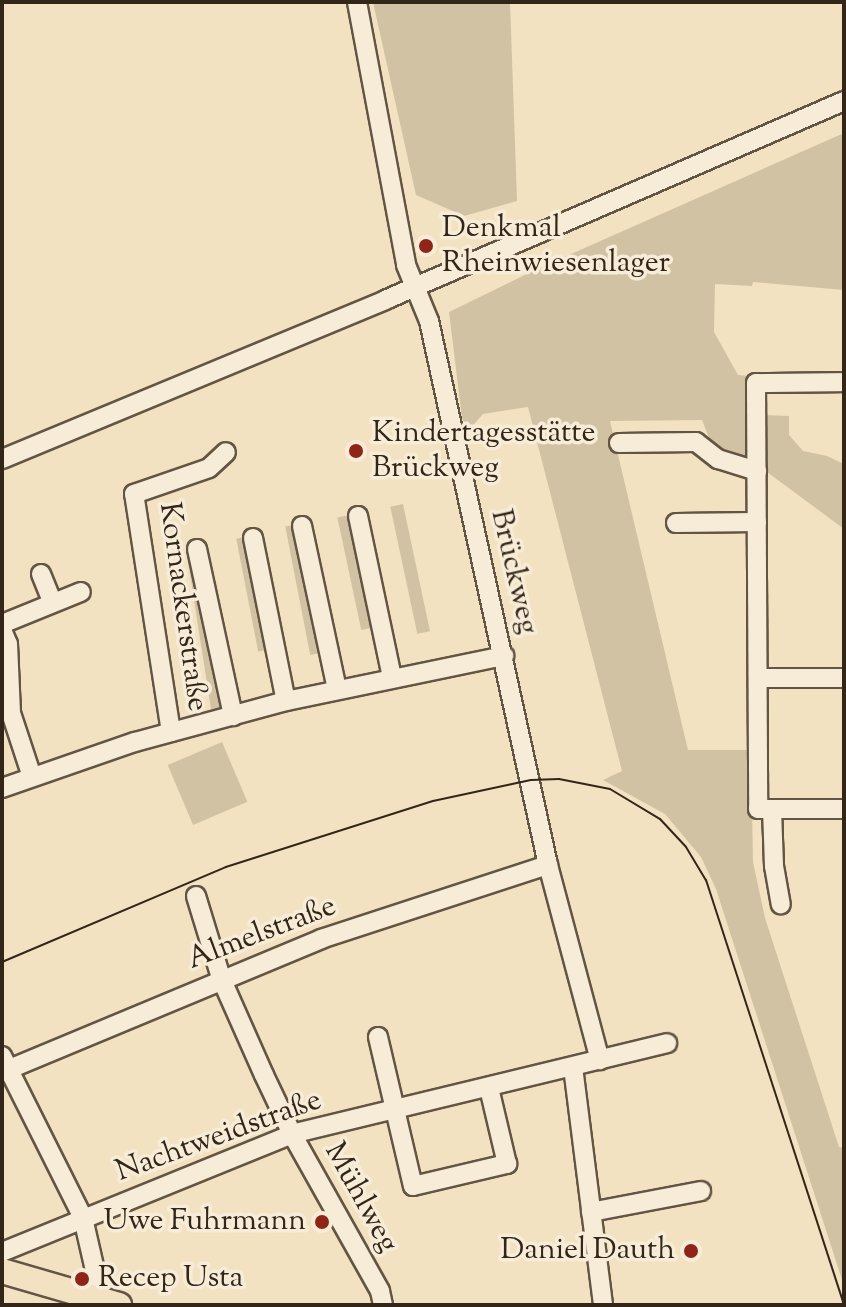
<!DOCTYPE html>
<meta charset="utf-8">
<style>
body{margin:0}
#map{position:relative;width:846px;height:1307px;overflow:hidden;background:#f2e2c1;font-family:"Sorts Mill Goudy",serif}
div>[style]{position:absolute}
.green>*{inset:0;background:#d2c2a4;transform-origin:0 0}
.roads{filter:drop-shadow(2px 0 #635543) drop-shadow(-2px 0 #635543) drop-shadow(0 2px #635543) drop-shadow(0 -2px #635543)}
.minor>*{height:18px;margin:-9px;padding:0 9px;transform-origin:9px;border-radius:9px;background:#f7ecd7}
.major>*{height:24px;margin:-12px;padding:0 12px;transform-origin:12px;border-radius:12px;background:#f2e2c1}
.tram>*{height:2px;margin:-1px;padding:0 1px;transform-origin:1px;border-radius:1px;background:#332619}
.dots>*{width:22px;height:22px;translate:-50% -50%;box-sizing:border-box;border:4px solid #f7ecd7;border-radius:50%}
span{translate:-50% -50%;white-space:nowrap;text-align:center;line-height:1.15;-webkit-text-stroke:7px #f7ecd7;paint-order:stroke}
.poi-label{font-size:30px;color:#332619}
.left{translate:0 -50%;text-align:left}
.right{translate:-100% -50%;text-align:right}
.street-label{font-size:30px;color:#332619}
.frame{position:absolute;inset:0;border:4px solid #332619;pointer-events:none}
</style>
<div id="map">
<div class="green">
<i style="clip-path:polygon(373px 2px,510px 2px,517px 201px,464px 216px,416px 195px)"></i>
<i style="clip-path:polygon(844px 133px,844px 290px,753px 282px,752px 286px,715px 284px,714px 332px,738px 375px,751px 376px,750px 462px,725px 455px,709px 438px,702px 420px,610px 421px,688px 750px,751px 750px,753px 862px,765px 918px,839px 1147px,844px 1148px,844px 1286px,716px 889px,701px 857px,665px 814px,603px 780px,622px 771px,528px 407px,483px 414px,468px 431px,462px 418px,449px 312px,535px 270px)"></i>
<i style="clip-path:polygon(763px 415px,789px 416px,789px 435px,803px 451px,827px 456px,844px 464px,844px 529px,763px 469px)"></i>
<i style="left:403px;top:504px;width:130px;height:13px;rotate:78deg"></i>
<i style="left:354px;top:514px;width:115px;height:17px;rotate:78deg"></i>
<i style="left:298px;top:524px;width:131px;height:13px;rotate:79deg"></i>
<i style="left:250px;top:536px;width:115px;height:14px;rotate:79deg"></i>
<i style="clip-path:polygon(193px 548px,223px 707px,211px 709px,186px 549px)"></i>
<i style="left:222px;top:742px;width:65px;height:59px;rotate:67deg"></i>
</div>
<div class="roads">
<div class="minor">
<i style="left:357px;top:2px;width:268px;rotate:79.4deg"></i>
<i style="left:406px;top:265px;width:61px;rotate:67.7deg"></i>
<i style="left:429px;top:321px;width:557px;rotate:77.66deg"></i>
<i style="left:548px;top:865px;width:202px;rotate:75.1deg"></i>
<i style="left:844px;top:382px;width:88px;rotate:179.3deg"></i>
<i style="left:756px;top:383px;width:426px;rotate:89.7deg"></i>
<i style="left:758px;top:809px;width:86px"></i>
<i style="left:619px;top:443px;width:77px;rotate:-0.7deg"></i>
<i style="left:696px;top:442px;width:28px;rotate:38deg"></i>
<i style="left:718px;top:459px;width:41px;rotate:17.1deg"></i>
<i style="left:2px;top:459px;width:415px;rotate:-22.5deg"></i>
<i style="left:385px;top:300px;width:500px;rotate:-23.44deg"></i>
<i style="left:358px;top:516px;width:166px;rotate:78.1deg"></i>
<i style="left:676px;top:523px;width:81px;rotate:-0.7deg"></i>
<i style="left:302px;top:526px;width:167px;rotate:77.9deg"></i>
<i style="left:253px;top:538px;width:166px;rotate:78.6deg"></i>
<i style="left:197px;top:549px;width:171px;rotate:77.8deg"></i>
<i style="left:41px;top:574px;width:31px;rotate:68deg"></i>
<i style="left:2px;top:624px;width:85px;rotate:-22.1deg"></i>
<i style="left:2px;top:630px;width:15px;rotate:67deg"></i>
<i style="left:8px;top:644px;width:69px;rotate:87.5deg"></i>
<i style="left:11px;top:713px;width:67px;rotate:71.8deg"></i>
<i style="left:758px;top:678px;width:86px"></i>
<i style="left:171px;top:732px;width:241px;rotate:-98.8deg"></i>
<i style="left:134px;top:494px;width:79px;rotate:-19.1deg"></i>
<i style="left:209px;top:468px;width:23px;rotate:-43deg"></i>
<i style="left:2px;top:788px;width:141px;rotate:-19.1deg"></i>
<i style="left:135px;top:742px;width:156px;rotate:-15.2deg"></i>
<i style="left:286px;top:701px;width:223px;rotate:-11.7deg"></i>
<i style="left:772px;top:809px;width:57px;rotate:88deg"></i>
<i style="left:774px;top:866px;width:39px;rotate:80deg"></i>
<i style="left:196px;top:896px;width:86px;rotate:73deg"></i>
<i style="left:221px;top:978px;width:106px;rotate:66.1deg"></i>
<i style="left:264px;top:1075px;width:65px;rotate:64.6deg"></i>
<i style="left:292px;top:1134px;width:180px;rotate:60.7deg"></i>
<i style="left:380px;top:1291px;width:14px;rotate:78deg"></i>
<i style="left:378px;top:1037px;width:153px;rotate:76.8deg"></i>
<i style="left:413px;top:1186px;width:97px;rotate:-13.2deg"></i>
<i style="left:507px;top:1164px;width:78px;rotate:-103.3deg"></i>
<i style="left:2px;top:1056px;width:181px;rotate:63.4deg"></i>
<i style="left:83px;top:1218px;width:89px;rotate:77.1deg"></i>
<i style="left:573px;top:1067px;width:240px;rotate:82.8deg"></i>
<i style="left:2px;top:1072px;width:346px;rotate:-22.6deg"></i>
<i style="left:321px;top:939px;width:239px;rotate:-18.1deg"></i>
<i style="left:591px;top:1212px;width:112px;rotate:-10.8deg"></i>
<i style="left:2px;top:1252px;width:313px;rotate:-22.1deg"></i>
<i style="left:292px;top:1134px;width:386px;rotate:-13.6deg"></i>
</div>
<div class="major">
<i style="left:2px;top:1271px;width:122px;rotate:16.2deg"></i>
</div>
</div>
<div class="tram">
<i style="left:2px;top:962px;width:243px;rotate:-23deg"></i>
<i style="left:226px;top:867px;width:217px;rotate:-17.7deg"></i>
<i style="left:433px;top:801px;width:100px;rotate:-12.1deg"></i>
<i style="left:531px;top:780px;width:28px;rotate:-2deg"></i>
<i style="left:559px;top:779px;width:52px;rotate:11.1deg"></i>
<i style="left:610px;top:789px;width:58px;rotate:31deg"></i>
<i style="left:660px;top:819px;width:38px;rotate:47deg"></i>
<i style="left:686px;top:847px;width:39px;rotate:59deg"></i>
<i style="left:706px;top:880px;width:446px;rotate:72deg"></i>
</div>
<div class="dots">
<i style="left:426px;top:246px;background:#8f2418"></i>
<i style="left:356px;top:451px;background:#8f2418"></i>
<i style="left:322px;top:1222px;background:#8f2418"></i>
<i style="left:691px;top:1251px;background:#8f2418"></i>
<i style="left:82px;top:1279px;background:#8f2418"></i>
</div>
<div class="poi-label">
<span class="left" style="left:442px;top:246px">Denkmal<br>Rheinwiesenlager</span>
<span class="left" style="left:372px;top:451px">Kindertagesstätte<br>Brückweg</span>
<span class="right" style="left:306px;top:1222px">Uwe Fuhrmann</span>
<span class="right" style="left:675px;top:1251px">Daniel Dauth</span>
<span class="left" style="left:98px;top:1279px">Recep Usta</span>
</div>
<div class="street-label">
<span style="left:513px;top:572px;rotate:77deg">Brückweg</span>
<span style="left:182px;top:607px;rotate:82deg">Kornackerstraße</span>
<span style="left:262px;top:934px;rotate:-21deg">Almelstraße</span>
<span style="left:219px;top:1137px;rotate:-20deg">Nachtweidstraße</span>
<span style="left:360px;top:1198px;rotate:61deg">Mühlweg</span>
</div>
<div class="frame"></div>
</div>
